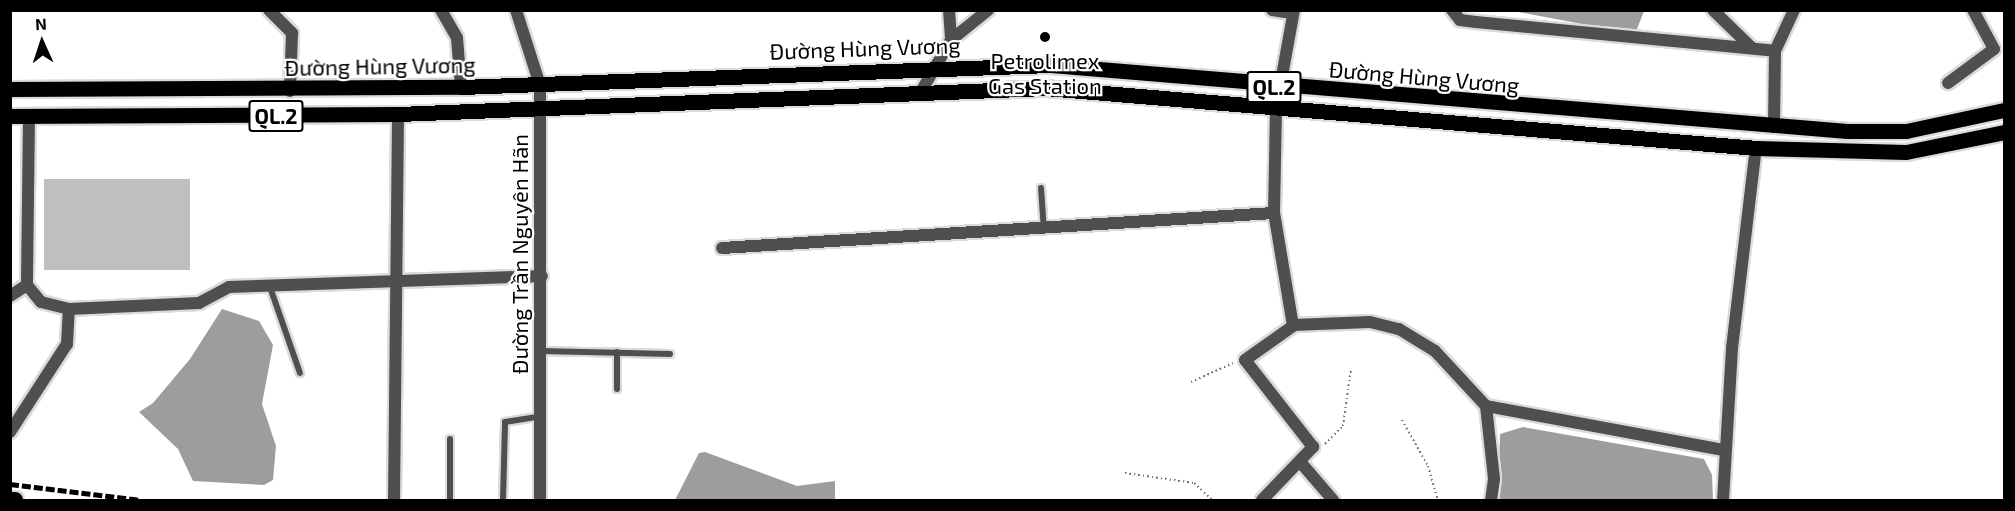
<!DOCTYPE html>
<meta charset="utf-8">
<style>
body{margin:0}
#map{position:relative;width:2015px;height:511px;overflow:hidden;background:#fff;font-family:"Exo 2",sans-serif}
div>[style]{position:absolute}
.water>*{inset:0;background:#9d9d9d}
.building>*{inset:0;background:#bfbfbf;transform-origin:0 0}
.path>*{height:2px;margin-top:-1px;transform-origin:0;background:repeating-linear-gradient(90deg,#717171 0 1.5px,transparent 0 4.5px)}
.roads{filter:drop-shadow(2px 0 #dbdbdb) drop-shadow(-2px 0 #dbdbdb) drop-shadow(0 2px #dbdbdb) drop-shadow(0 -2px #dbdbdb)}
.service>*{height:6px;margin:-3px;padding:0 3px;transform-origin:3px;border-radius:3px;background:#4f4f4f}
.minor>*{height:12px;margin:-6px;padding:0 6px;transform-origin:6px;border-radius:6px;background:#4f4f4f}
.tertiary>*{height:12px;margin:-6px;padding:0 6px;transform-origin:6px;border-radius:6px;background:#4f4f4f}
.primary>*{height:15px;margin:-7.5px;padding:0 7.5px;transform-origin:7.5px;border-radius:7.5px;background:#000}
.trunk>*{height:16px;margin:-8px;padding:0 8px;transform-origin:8px;border-radius:8px;background:#000}
.rail>*{height:4.5px;margin-top:-2.25px;transform-origin:0;background:repeating-linear-gradient(90deg,#000 0 9px,transparent 0 12px)}
.dots>*{width:16px;height:16px;translate:-50% -50%;box-sizing:border-box;border:3px solid #fff;border-radius:50%}
span{translate:-50% -50%;white-space:nowrap;text-align:center;line-height:1.15;-webkit-text-stroke:4.5px #fff;paint-order:stroke}
.shield-label span{padding:2px 4px;background:#fff;border:2px solid;border-radius:4px;-webkit-text-stroke-width:0}
.shield-label{font-size:21px;color:#000;font-weight:700}
.street-label{font-size:22px;color:#000}
.poi-label{font-size:22px;color:#000}
.frame{position:absolute;inset:0;border:12px solid #000;pointer-events:none}
.north{position:absolute;left:12px;top:12px;width:60px;height:60px;-webkit-text-stroke:4px #fff;paint-order:stroke;rotate:357deg;font-size:16px;font-weight:700;line-height:24px;text-align:center;color:#000}
.north::after{content:'';display:block;margin:auto;width:21px;height:27px;background:#000;clip-path:polygon(50% 0,100% 100%,50% 72%,0 100%)}
</style>
<div id="map">
<div class="water">
<i style="clip-path:polygon(1513px 11px,1644px 11px,1635px 34px)"></i>
<i style="clip-path:polygon(222px 309px,259px 321px,273px 345px,262px 404px,276px 446px,273px 480px,264px 485px,193px 481px,178px 449px,139px 412px,153px 403px,190px 359px)"></i>
<i style="clip-path:polygon(1523px 427px,1704px 459px,1712px 475px,1713px 500px,1498px 500px,1500px 434px)"></i>
<i style="clip-path:polygon(705px 452px,797px 486px,835px 481px,835px 500px,675px 500px,699px 453px)"></i>
</div>
<div class="building">
<i style="left:44px;top:179px;width:146px;height:91px"></i>
</div>
<div class="path">
<i style="left:1191px;top:382px;width:46px;rotate:-24.3deg"></i>
<i style="left:1402px;top:420px;width:53px;rotate:60.5deg"></i>
<i style="left:1428px;top:466px;width:35px;rotate:74deg"></i>
<i style="left:1325px;top:444px;width:25px;rotate:-45deg"></i>
<i style="left:1343px;top:426px;width:58px;rotate:-82deg"></i>
<i style="left:1125px;top:473px;width:70px;rotate:8.2deg"></i>
<i style="left:1194px;top:483px;width:25px;rotate:43deg"></i>
</div>
<div class="roads">
<div class="service">
<i style="left:1041px;top:188px;width:39px;rotate:86deg"></i>
<i style="left:270px;top:287px;width:91px;rotate:70.8deg"></i>
<i style="left:541px;top:351px;width:129px;rotate:1.3deg"></i>
<i style="left:617px;top:389px;width:37px;rotate:-90deg"></i>
<i style="left:450px;top:439px;width:61px;rotate:90deg"></i>
<i style="left:503px;top:500px;width:78px;rotate:-88.5deg"></i>
<i style="left:505px;top:422px;width:36px;rotate:-9deg"></i>
</div>
<div class="minor">
<i style="left:269px;top:10px;width:33px;rotate:45deg"></i>
<i style="left:292px;top:33px;width:58px;rotate:92deg"></i>
<i style="left:441px;top:10px;width:32px;rotate:60deg"></i>
<i style="left:457px;top:38px;width:49px;rotate:85.3deg"></i>
<i style="left:949px;top:10px;width:30px;rotate:86deg"></i>
<i style="left:1272px;top:10px;width:20px;rotate:9deg"></i>
<i style="left:1452px;top:10px;width:13px;rotate:51deg"></i>
<i style="left:1460px;top:20px;width:16px;rotate:7deg"></i>
<i style="left:1476px;top:22px;width:300px;rotate:5.5deg"></i>
<i style="left:1775px;top:51px;width:76px;rotate:90.8deg"></i>
<i style="left:1713px;top:10px;width:54px;rotate:44.3deg"></i>
<i style="left:1775px;top:51px;width:45px;rotate:-65.1deg"></i>
<i style="left:1948px;top:83px;width:57px;rotate:-36.5deg"></i>
<i style="left:1994px;top:49px;width:44px;rotate:-118.3deg"></i>
<i style="left:1280px;top:87px;width:78px;rotate:-79.7deg"></i>
<i style="left:922px;top:90px;width:58px;rotate:-59.9deg"></i>
<i style="left:951px;top:40px;width:48px;rotate:-39deg"></i>
<i style="left:29px;top:116px;width:169px;rotate:90.7deg"></i>
<i style="left:27px;top:285px;width:22px;rotate:51deg"></i>
<i style="left:41px;top:302px;width:29px;rotate:14deg"></i>
<i style="left:69px;top:309px;width:130px;rotate:-2.6deg"></i>
<i style="left:199px;top:303px;width:34px;rotate:-28deg"></i>
<i style="left:229px;top:287px;width:313px;rotate:-2deg"></i>
<i style="left:722px;top:248px;width:553px;rotate:-3.63deg"></i>
<i style="left:10px;top:296px;width:20px;rotate:-33deg"></i>
<i style="left:1293px;top:325px;width:77px;rotate:-2.2deg"></i>
<i style="left:1370px;top:322px;width:30px;rotate:14deg"></i>
<i style="left:1399px;top:329px;width:42px;rotate:31.4deg"></i>
<i style="left:1435px;top:351px;width:75px;rotate:47.2deg"></i>
<i style="left:1486px;top:406px;width:73px;rotate:83.7deg"></i>
<i style="left:1494px;top:479px;width:21px;rotate:98deg"></i>
<i style="left:1486px;top:406px;width:241px;rotate:10.5deg"></i>
<i style="left:10px;top:432px;width:105px;rotate:-57.1deg"></i>
<i style="left:67px;top:344px;width:35px;rotate:-87deg"></i>
<i style="left:1302px;top:464px;width:48px;rotate:49.3deg"></i>
<i style="left:394px;top:500px;width:386px;rotate:-89.4deg"></i>
<i style="left:1262px;top:500px;width:74px;rotate:-46.1deg"></i>
<i style="left:1313px;top:447px;width:110px;rotate:-128deg"></i>
<i style="left:1245px;top:360px;width:59px;rotate:-35.3deg"></i>
<i style="left:1293px;top:326px;width:115px;rotate:-99.5deg"></i>
<i style="left:1274px;top:213px;width:103px;rotate:-88.9deg"></i>
<i style="left:1723px;top:500px;width:152px;rotate:-86.6deg"></i>
<i style="left:1732px;top:348px;width:201px;rotate:-83.2deg"></i>
</div>
<div class="tertiary">
<i style="left:516px;top:10px;width:79px;rotate:72.3deg"></i>
<i style="left:540px;top:85px;width:415px;rotate:90deg"></i>
</div>
<div class="primary">
<i style="left:10px;top:89px;width:451px;rotate:-0.3deg"></i>
<i style="left:461px;top:87px;width:590px;rotate:-2.14deg"></i>
<i style="left:1051px;top:65px;width:799px;rotate:4.74deg"></i>
<i style="left:1847px;top:131px;width:59px"></i>
<i style="left:1906px;top:131px;width:100px;rotate:-12.1deg"></i>
<i style="left:10px;top:116px;width:388px;rotate:-0.3deg"></i>
<i style="left:398px;top:114px;width:648px;rotate:-2.3deg"></i>
<i style="left:1045px;top:88px;width:714px;rotate:4.82deg"></i>
<i style="left:1756px;top:148px;width:150px;rotate:1.5deg"></i>
<i style="left:1906px;top:152px;width:100px;rotate:-11.5deg"></i>
</div>
<div class="trunk">
<i style="left:10px;top:500px;width:5px"></i>
</div>
</div>
<div class="rail">
<i style="left:10px;top:484px;width:132px;rotate:7deg"></i>
</div>
<div class="dots">
<i style="left:1045px;top:37px;background:#000"></i>
</div>
<div class="shield-label">
<span style="left:1274px;top:87px">QL.2</span>
<span style="left:276px;top:116px">QL.2</span>
</div>
<div class="street-label">
<span style="left:865px;top:48px;rotate:-2deg">Đường Hùng Vương</span>
<span style="left:380px;top:66px;rotate:-1deg">Đường Hùng Vương</span>
<span style="left:1424px;top:77px;rotate:5deg">Đường Hùng Vương</span>
<span style="left:520px;top:254px;rotate:-90deg">Đường Trần Nguyên Hãn</span>
</div>
<div class="poi-label">
<span style="left:1045px;top:73px">Petrolimex<br>Gas Station</span>
</div>
<div class="frame"></div>
<div class="north">N</div>
</div>
